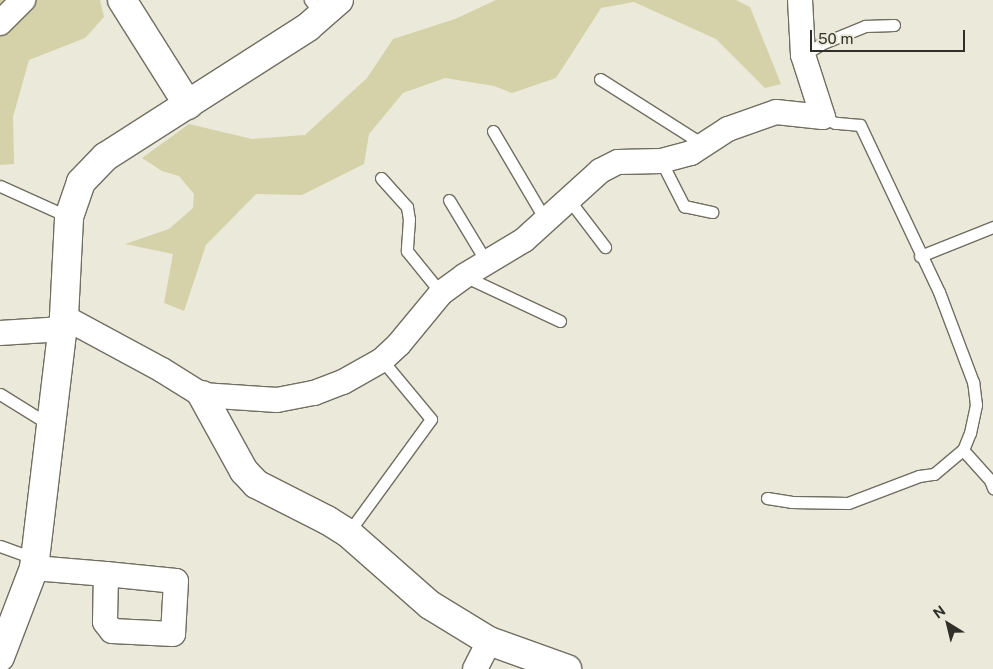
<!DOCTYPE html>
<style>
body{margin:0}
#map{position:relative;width:993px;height:669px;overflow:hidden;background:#ebeada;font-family:"Public Sans",sans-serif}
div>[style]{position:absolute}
.green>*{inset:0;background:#d5d1a8}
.roads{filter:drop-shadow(1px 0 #706e61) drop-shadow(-1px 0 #706e61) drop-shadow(0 1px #706e61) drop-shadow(0 -1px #706e61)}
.lane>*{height:11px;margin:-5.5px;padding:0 5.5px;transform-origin:5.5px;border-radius:5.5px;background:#fff}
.street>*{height:24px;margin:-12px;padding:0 12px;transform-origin:12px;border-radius:12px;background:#fff}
.secondary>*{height:28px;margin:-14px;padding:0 14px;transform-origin:14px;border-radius:14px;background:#fff}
span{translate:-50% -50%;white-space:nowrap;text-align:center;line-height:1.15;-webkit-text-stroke:5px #ebeada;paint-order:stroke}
.north{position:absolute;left:923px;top:599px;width:50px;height:50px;-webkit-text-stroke:4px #ebeada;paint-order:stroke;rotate:324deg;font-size:14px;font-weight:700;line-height:20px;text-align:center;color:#30302a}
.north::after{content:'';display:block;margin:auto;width:18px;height:22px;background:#30302a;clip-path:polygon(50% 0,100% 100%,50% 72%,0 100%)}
.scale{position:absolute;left:810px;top:30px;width:155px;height:22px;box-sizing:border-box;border:2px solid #30302a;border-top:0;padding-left:6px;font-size:15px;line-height:18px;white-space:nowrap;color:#30302a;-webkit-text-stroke:4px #ebeada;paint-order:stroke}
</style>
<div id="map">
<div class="green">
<i style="clip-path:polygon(0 0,100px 0,104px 17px,85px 38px,29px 60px,13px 117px,14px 164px,0 165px)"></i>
<i style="clip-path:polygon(496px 0,736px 0,750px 7px,781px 84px,765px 88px,716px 39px,634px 2px,601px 8px,556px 78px,512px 93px,494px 86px,445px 78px,403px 93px,369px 134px,364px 164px,302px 195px,256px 194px,206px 245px,184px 311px,164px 303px,173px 254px,125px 244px,169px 229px,193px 208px,194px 194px,179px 176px,162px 171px,142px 158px,189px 124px,252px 139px,305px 135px,367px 78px,393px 39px,455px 19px)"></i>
</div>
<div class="roads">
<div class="lane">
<i style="left:310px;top:0;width:17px;rotate:54deg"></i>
<i style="left:803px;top:55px;width:21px;rotate:-31deg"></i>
<i style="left:821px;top:44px;width:48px;rotate:-22.2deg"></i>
<i style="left:865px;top:26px;width:29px;rotate:-2deg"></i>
<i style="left:600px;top:79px;width:123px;rotate:32.4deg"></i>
<i style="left:493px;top:131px;width:104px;rotate:59.5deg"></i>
<i style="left:661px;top:161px;width:51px;rotate:62.9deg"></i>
<i style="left:684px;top:206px;width:29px;rotate:12deg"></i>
<i style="left:381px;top:178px;width:39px;rotate:48deg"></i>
<i style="left:407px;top:207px;width:12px;rotate:81deg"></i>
<i style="left:409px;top:219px;width:32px;rotate:94deg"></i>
<i style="left:407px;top:251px;width:54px;rotate:51deg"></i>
<i style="left:0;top:186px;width:76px;rotate:24.2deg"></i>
<i style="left:449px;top:200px;width:74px;rotate:58.9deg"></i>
<i style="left:570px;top:201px;width:58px;rotate:52.7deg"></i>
<i style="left:920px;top:256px;width:79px;rotate:-21.7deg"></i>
<i style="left:464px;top:276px;width:106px;rotate:25.1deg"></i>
<i style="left:0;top:394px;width:59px;rotate:31.8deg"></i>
<i style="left:963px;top:450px;width:40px;rotate:48deg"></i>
<i style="left:990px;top:480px;width:9px;rotate:69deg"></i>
<i style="left:767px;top:498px;width:24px;rotate:9deg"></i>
<i style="left:791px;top:502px;width:57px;rotate:1deg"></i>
<i style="left:848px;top:503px;width:76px;rotate:-20.8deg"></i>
<i style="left:919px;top:476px;width:15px;rotate:-8deg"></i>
<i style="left:934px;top:474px;width:38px;rotate:-40deg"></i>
<i style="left:963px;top:450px;width:18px;rotate:-68deg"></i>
<i style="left:970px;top:433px;width:29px;rotate:-78deg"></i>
<i style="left:976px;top:405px;width:23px;rotate:-97deg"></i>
<i style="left:973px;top:382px;width:96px;rotate:-110.7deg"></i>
<i style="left:939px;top:292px;width:185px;rotate:-115.3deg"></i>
<i style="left:860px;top:125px;width:25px;rotate:-175deg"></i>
<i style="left:835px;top:123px;width:13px;rotate:-153deg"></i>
<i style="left:348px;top:533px;width:141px;rotate:-53.9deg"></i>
<i style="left:431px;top:419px;width:77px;rotate:-129.7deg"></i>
<i style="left:0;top:546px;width:37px;rotate:20deg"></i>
</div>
<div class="street">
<i style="left:0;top:23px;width:33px;rotate:-45deg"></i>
<i style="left:64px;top:317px;width:111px;rotate:28.4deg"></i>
<i style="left:162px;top:370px;width:47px;rotate:32deg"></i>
<i style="left:202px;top:395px;width:75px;rotate:3.8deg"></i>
<i style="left:277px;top:400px;width:38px;rotate:-11deg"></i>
<i style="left:314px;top:393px;width:31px;rotate:-21deg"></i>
<i style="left:343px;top:382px;width:45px;rotate:-29.4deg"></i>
<i style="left:382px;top:360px;width:23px;rotate:-43deg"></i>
<i style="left:399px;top:344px;width:66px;rotate:-50.5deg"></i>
<i style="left:441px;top:293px;width:29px;rotate:-36deg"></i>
<i style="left:464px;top:276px;width:70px;rotate:-31deg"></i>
<i style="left:524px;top:240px;width:103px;rotate:-42.2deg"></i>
<i style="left:600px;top:171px;width:20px;rotate:-27deg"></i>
<i style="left:618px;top:162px;width:43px;rotate:-1.3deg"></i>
<i style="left:661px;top:161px;width:31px;rotate:-15deg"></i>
<i style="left:691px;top:153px;width:44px;rotate:-33deg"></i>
<i style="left:728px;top:129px;width:51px;rotate:-19.5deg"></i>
<i style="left:776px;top:112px;width:47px;rotate:6.1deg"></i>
<i style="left:823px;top:117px;width:65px;rotate:-107.9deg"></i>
<i style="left:803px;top:55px;width:55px;rotate:-93.1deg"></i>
<i style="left:0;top:333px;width:63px;rotate:-3.6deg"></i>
<i style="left:34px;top:568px;width:72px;rotate:4.8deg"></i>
<i style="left:106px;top:574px;width:70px;rotate:5.7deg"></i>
<i style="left:176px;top:581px;width:53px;rotate:93.2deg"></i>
<i style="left:173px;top:634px;width:61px;rotate:-177.2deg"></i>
<i style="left:112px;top:631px;width:11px;rotate:-128deg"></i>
<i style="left:105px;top:622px;width:48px;rotate:-88.8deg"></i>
<i style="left:475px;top:669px;width:31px;rotate:-63deg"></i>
</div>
<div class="secondary">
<i style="left:122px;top:0;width:124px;rotate:57.8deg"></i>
<i style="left:202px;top:395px;width:87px;rotate:61.1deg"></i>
<i style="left:244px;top:471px;width:18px;rotate:47deg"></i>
<i style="left:256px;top:484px;width:80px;rotate:26.9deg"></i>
<i style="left:327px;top:520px;width:25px;rotate:32deg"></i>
<i style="left:348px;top:533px;width:109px;rotate:41.3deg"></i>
<i style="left:430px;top:605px;width:69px;rotate:31.4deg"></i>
<i style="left:489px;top:641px;width:83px;rotate:19.7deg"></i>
<i style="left:0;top:657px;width:95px;rotate:-69.1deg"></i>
<i style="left:34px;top:568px;width:253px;rotate:-83.2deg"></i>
<i style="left:64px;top:317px;width:100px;rotate:-87.1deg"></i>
<i style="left:69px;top:217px;width:37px;rotate:-71deg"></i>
<i style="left:81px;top:182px;width:35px;rotate:-46deg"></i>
<i style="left:105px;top:157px;width:241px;rotate:-32.6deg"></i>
<i style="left:308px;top:27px;width:41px;rotate:-41.1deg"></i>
</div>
</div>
<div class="north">N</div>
<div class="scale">50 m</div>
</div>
